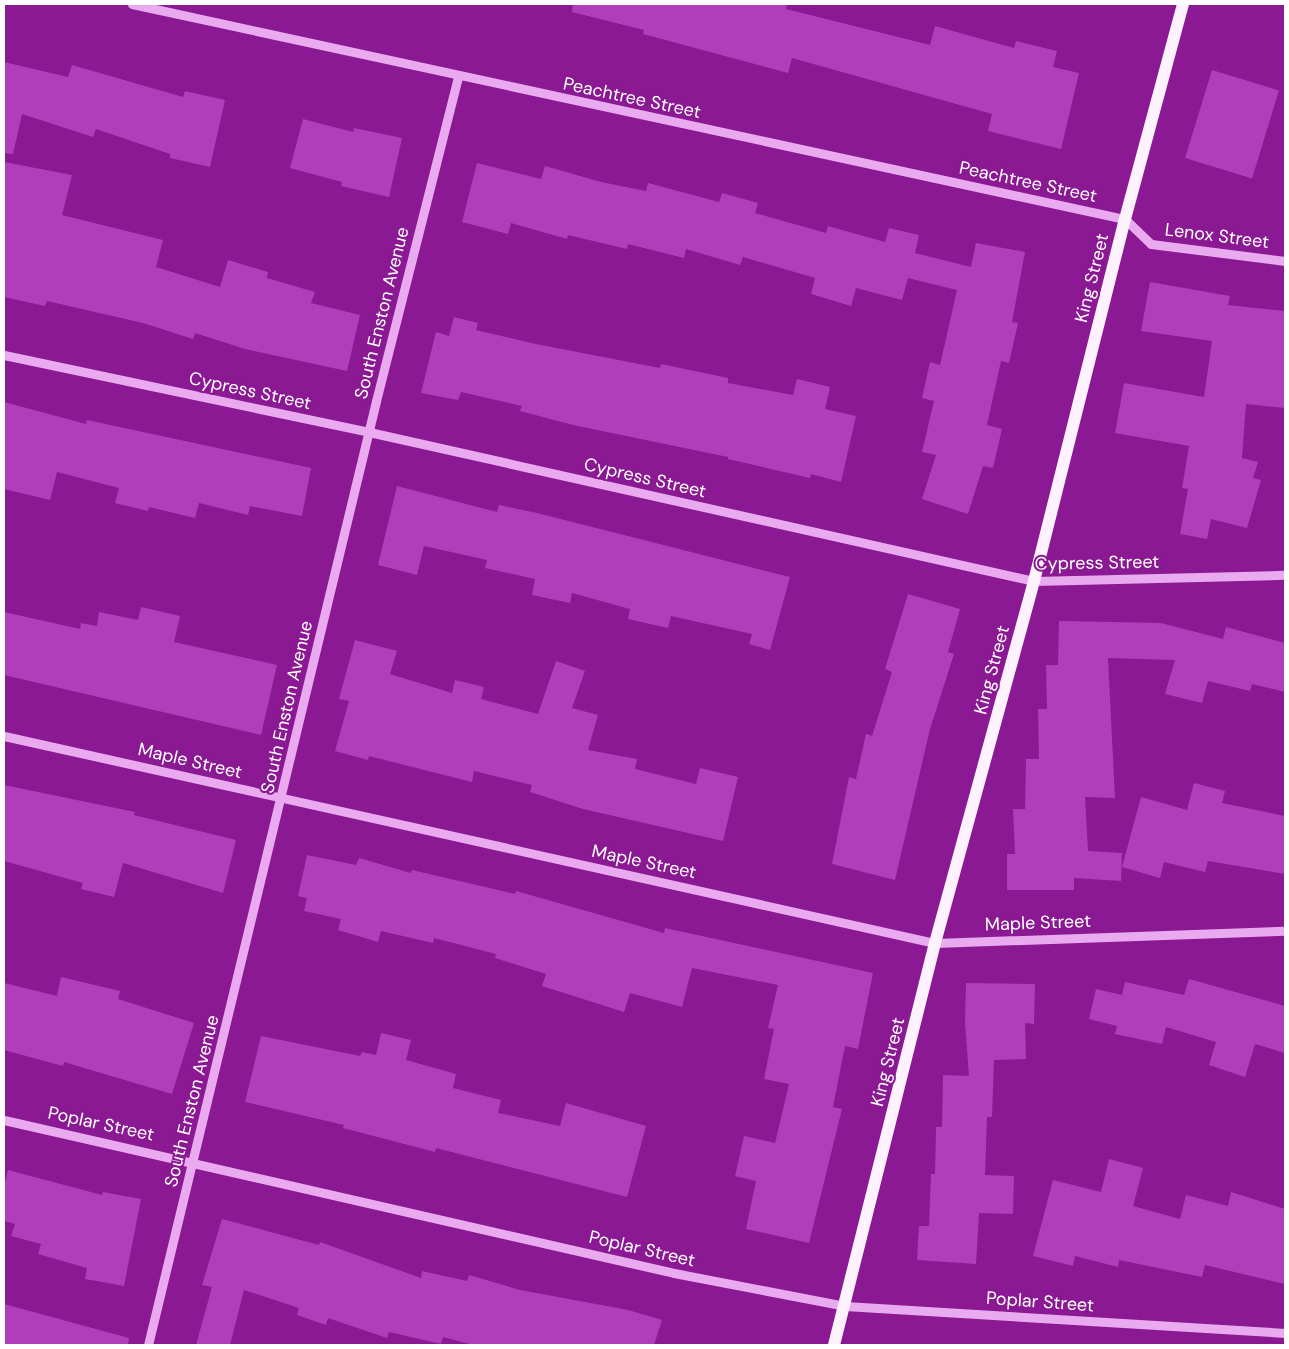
<!DOCTYPE html>
<style>
body{margin:0}
#map{position:relative;width:1289px;height:1349px;overflow:hidden;background:#8b1993;font-family:"DM Sans",sans-serif}
div>[style]{position:absolute}
.building>*{inset:0;background:#b03eba;transform-origin:0 0}
.minor>*{height:9px;margin:-4.5px;padding:0 4.5px;transform-origin:4.5px;border-radius:4.5px;background:#eaaaf0}
.major>*{height:12px;margin:-6px;padding:0 6px;transform-origin:6px;border-radius:6px;background:#fff2ff}
span{translate:-50% -50%;white-space:nowrap;text-align:center;line-height:1.15;-webkit-text-stroke:4px #8b1993;paint-order:stroke}
.street-label{font-size:18px;color:#fff}
.frame{position:absolute;inset:0;border:5px solid #fff;pointer-events:none}
</style>
<div id="map">
<div class="building">
<i style="clip-path:polygon(573px 4px,787px 4px,786px 9px,930px 45px,935px 26px,1014px 48px,1016px 41px,1057px 51px,1053px 67px,1079px 73px,1061px 149px,988px 131px,992px 114px,792px 58px,788px 73px,643px 34px,644px 30px,572px 12px)"></i>
<i style="clip-path:polygon(4px 62px,68px 77px,72px 65px,183px 97px,185px 91px,225px 100px,210px 167px,170px 158px,170px 154px,96px 129px,93px 137px,22px 114px,13px 154px,4px 153px)"></i>
<i style="left:1212px;top:70px;width:70px;height:92px;rotate:17deg"></i>
<i style="clip-path:polygon(303px 119px,353px 132px,354px 128px,402px 138px,389px 197px,341px 186px,342px 182px,290px 168px)"></i>
<i style="clip-path:polygon(4px 162px,72px 175px,62px 215px,163px 240px,156px 267px,220px 287px,228px 260px,268px 272px,267px 278px,315px 292px,311px 303px,360px 315px,347px 371px,245px 349px,195px 333px,193px 339px,143px 323px,47px 301px,45px 306px,4px 297px)"></i>
<i style="clip-path:polygon(477px 163px,541px 179px,545px 166px,601px 182px,646px 191px,648px 183px,719px 202px,722px 193px,758px 203px,755px 213px,826px 233px,828px 226px,885px 242px,889px 228px,919px 235px,915px 253px,971px 267px,976px 243px,1025px 252px,1012px 322px,1018px 323px,1009px 363px,1001px 361px,987px 425px,1002px 429px,993px 468px,983px 466px,968px 514px,922px 499px,936px 455px,922px 452px,934px 401px,922px 398px,930px 362px,940px 365px,957px 290px,908px 278px,902px 300px,856px 288px,851px 306px,811px 294px,815px 278px,743px 257px,740px 265px,686px 249px,684px 258px,628px 244px,627px 249px,568px 235px,567px 239px,511px 223px,508px 234px,462px 222px)"></i>
<i style="clip-path:polygon(1150px 282px,1230px 296px,1228px 305px,1285px 311px,1285px 408px,1246px 404px,1242px 458px,1258px 462px,1253px 478px,1261px 480px,1247px 528px,1211px 519px,1207px 539px,1180px 534px,1188px 489px,1182px 488px,1189px 446px,1115px 433px,1124px 383px,1204px 397px,1212px 341px,1141px 331px)"></i>
<i style="clip-path:polygon(454px 317px,478px 323px,476px 330px,536px 344px,660px 368px,661px 364px,728px 378px,728px 383px,793px 395px,797px 379px,830px 387px,825px 409px,856px 416px,841px 482px,811px 474px,810px 478px,728px 459px,728px 457px,573px 425px,520px 411px,522px 406px,461px 392px,458px 400px,421px 393px,436px 332px,449px 336px)"></i>
<i style="clip-path:polygon(4px 402px,86px 424px,87px 420px,311px 468px,302px 516px,250px 506px,248px 515px,199px 503px,195px 518px,149px 507px,148px 511px,115px 503px,119px 488px,57px 472px,50px 500px,4px 489px)"></i>
<i style="clip-path:polygon(397px 486px,497px 512px,499px 505px,537px 513px,790px 577px,770px 650px,749px 644px,752px 634px,671px 616px,668px 628px,628px 619px,630px 609px,572px 593px,570px 603px,532px 595px,535px 579px,485px 568px,487px 560px,424px 546px,417px 575px,378px 565px)"></i>
<i style="clip-path:polygon(908px 594px,960px 609px,948px 652px,954px 654px,930px 729px,895px 880px,832px 864px,849px 777px,856px 779px,866px 734px,872px 736px,892px 672px,885px 669px)"></i>
<i style="clip-path:polygon(141px 607px,180px 616px,174px 642px,277px 665px,261px 735px,4px 675px,4px 612px,80px 629px,81px 623px,97px 626px,99px 612px,138px 620px)"></i>
<i style="clip-path:polygon(1059px 621px,1161px 623px,1223px 639px,1226px 627px,1285px 643px,1285px 692px,1252px 684px,1250px 691px,1208px 681px,1202px 703px,1165px 694px,1175px 660px,1108px 658px,1115px 798px,1085px 797px,1088px 851px,1122px 853px,1121px 881px,1074px 878px,1074px 890px,1007px 890px,1007px 854px,1015px 854px,1013px 809px,1025px 809px,1026px 759px,1039px 759px,1038px 709px,1047px 709px,1046px 665px,1058px 665px)"></i>
<i style="clip-path:polygon(355px 640px,397px 651px,390px 674px,452px 693px,455px 680px,484px 687px,481px 699px,538px 714px,556px 661px,585px 671px,572px 708px,598px 715px,588px 750px,637px 759px,635px 769px,696px 784px,700px 768px,738px 777px,723px 841px,583px 809px,530px 792px,532px 785px,474px 771px,472px 782px,369px 756px,368px 760px,335px 751px,349px 701px,339px 699px)"></i>
<i style="clip-path:polygon(1194px 783px,1225px 791px,1222px 803px,1285px 816px,1285px 874px,1208px 861px,1205px 872px,1164px 862px,1160px 878px,1122px 867px,1141px 797px,1187px 810px)"></i>
<i style="clip-path:polygon(4px 785px,135px 812px,134px 815px,236px 840px,223px 893px,123px 863px,114px 897px,81px 889px,83px 883px,4px 861px)"></i>
<i style="clip-path:polygon(307px 855px,356px 865px,359px 858px,411px 873px,412px 870px,515px 894px,516px 891px,664px 933px,665px 928px,873px 973px,858px 1049px,845px 1046px,833px 1107px,842px 1109px,809px 1243px,746px 1229px,756px 1181px,735px 1176px,744px 1136px,775px 1143px,789px 1084px,764px 1079px,774px 1029px,768px 1028px,778px 985px,692px 968px,682px 1007px,630px 993px,624px 1012px,542px 986px,546px 974px,495px 958px,496px 954px,434px 938px,433px 943px,381px 931px,378px 942px,338px 930px,341px 919px,304px 911px,307px 898px,298px 896px)"></i>
<i style="clip-path:polygon(61px 977px,120px 991px,118px 999px,194px 1023px,172px 1094px,64px 1062px,63px 1066px,4px 1050px,4px 983px,57px 996px)"></i>
<i style="clip-path:polygon(1189px 979px,1285px 1006px,1285px 1053px,1255px 1044px,1245px 1077px,1209px 1065px,1216px 1042px,1166px 1027px,1162px 1044px,1115px 1034px,1117px 1026px,1089px 1019px,1096px 989px,1122px 995px,1125px 982px,1184px 995px)"></i>
<i style="clip-path:polygon(966px 983px,1035px 984px,1034px 1024px,1025px 1023px,1026px 1059px,994px 1060px,992px 1117px,987px 1117px,985px 1175px,1014px 1176px,1013px 1214px,979px 1213px,976px 1264px,917px 1260px,919px 1226px,929px 1226px,931px 1174px,935px 1174px,936px 1127px,942px 1127px,943px 1075px,969px 1076px,965px 1022px)"></i>
<i style="clip-path:polygon(381px 1033px,411px 1040px,406px 1060px,456px 1074px,453px 1088px,501px 1100px,498px 1113px,560px 1126px,566px 1103px,646px 1126px,627px 1197px,436px 1148px,435px 1152px,343px 1128px,344px 1125px,245px 1102px,261px 1036px,360px 1056px,362px 1052px,376px 1055px)"></i>
<i style="clip-path:polygon(1109px 1159px,1143px 1168px,1133px 1206px,1180px 1219px,1186px 1195px,1228px 1206px,1231px 1192px,1285px 1209px,1285px 1284px,1205px 1265px,1202px 1277px,1119px 1260px,1118px 1267px,1075px 1256px,1073px 1266px,1033px 1256px,1053px 1180px,1101px 1192px)"></i>
<i style="clip-path:polygon(8px 1170px,102px 1195px,103px 1192px,141px 1199px,124px 1286px,85px 1279px,87px 1268px,38px 1254px,41px 1244px,11px 1236px,15px 1224px,4px 1221px,4px 1187px)"></i>
<i style="clip-path:polygon(222px 1219px,319px 1245px,320px 1242px,421px 1278px,422px 1271px,467px 1281px,469px 1275px,520px 1290px,628px 1310px,662px 1320px,654px 1345px,473px 1345px,443px 1337px,441px 1344px,389px 1332px,387px 1338px,328px 1318px,326px 1325px,297px 1315px,299px 1308px,244px 1290px,230px 1345px,196px 1345px,212px 1287px,202px 1285px)"></i>
<i style="clip-path:polygon(4px 1304px,129px 1338px,128px 1345px,4px 1345px)"></i>
</div>
<div class="minor">
<i style="left:132px;top:4px;width:1016px;rotate:12.22deg"></i>
<i style="left:1125px;top:219px;width:36px;rotate:44deg"></i>
<i style="left:1151px;top:244px;width:135px;rotate:7.2deg"></i>
<i style="left:4px;top:355px;width:373px;rotate:11.9deg"></i>
<i style="left:369px;top:432px;width:681px;rotate:12.63deg"></i>
<i style="left:1034px;top:581px;width:251px;rotate:-1.4deg"></i>
<i style="left:4px;top:736px;width:954px;rotate:12.54deg"></i>
<i style="left:935px;top:943px;width:350px;rotate:-2deg"></i>
<i style="left:4px;top:1120px;width:687px;rotate:12.86deg"></i>
<i style="left:674px;top:1273px;width:174px;rotate:10.9deg"></i>
<i style="left:845px;top:1306px;width:441px;rotate:3.5deg"></i>
<i style="left:148px;top:1345px;width:971px;rotate:-76.42deg"></i>
<i style="left:376px;top:401px;width:334px;rotate:-75.8deg"></i>
</div>
<div class="major">
<i style="left:834px;top:1345px;width:414px;rotate:-75.9deg"></i>
<i style="left:935px;top:943px;width:375px;rotate:-74.7deg"></i>
<i style="left:1034px;top:581px;width:373px;rotate:-75.9deg"></i>
<i style="left:1125px;top:219px;width:223px;rotate:-74.9deg"></i>
</div>
<div class="street-label">
<span style="left:632px;top:98px;rotate:12deg">Peachtree Street</span>
<span style="left:1028px;top:182px;rotate:12deg">Peachtree Street</span>
<span style="left:1217px;top:236px;rotate:7deg">Lenox Street</span>
<span style="left:1092px;top:278px;rotate:-76deg">King Street</span>
<span style="left:382px;top:313px;rotate:-76deg">South Enston Avenue</span>
<span style="left:250px;top:391px;rotate:12deg">Cypress Street</span>
<span style="left:645px;top:478px;rotate:13deg">Cypress Street</span>
<span style="left:1097px;top:563px;rotate:-1deg">Cypress Street</span>
<span style="left:992px;top:670px;rotate:-75deg">King Street</span>
<span style="left:287px;top:707px;rotate:-77deg">South Enston Avenue</span>
<span style="left:190px;top:761px;rotate:13deg">Maple Street</span>
<span style="left:644px;top:862px;rotate:12deg">Maple Street</span>
<span style="left:1038px;top:923px;rotate:-2deg">Maple Street</span>
<span style="left:888px;top:1062px;rotate:-76deg">King Street</span>
<span style="left:192px;top:1101px;rotate:-76deg">South Enston Avenue</span>
<span style="left:101px;top:1124px;rotate:12deg">Poplar Street</span>
<span style="left:642px;top:1249px;rotate:13deg">Poplar Street</span>
<span style="left:1040px;top:1302px;rotate:4deg">Poplar Street</span>
</div>
<div class="frame"></div>
</div>
